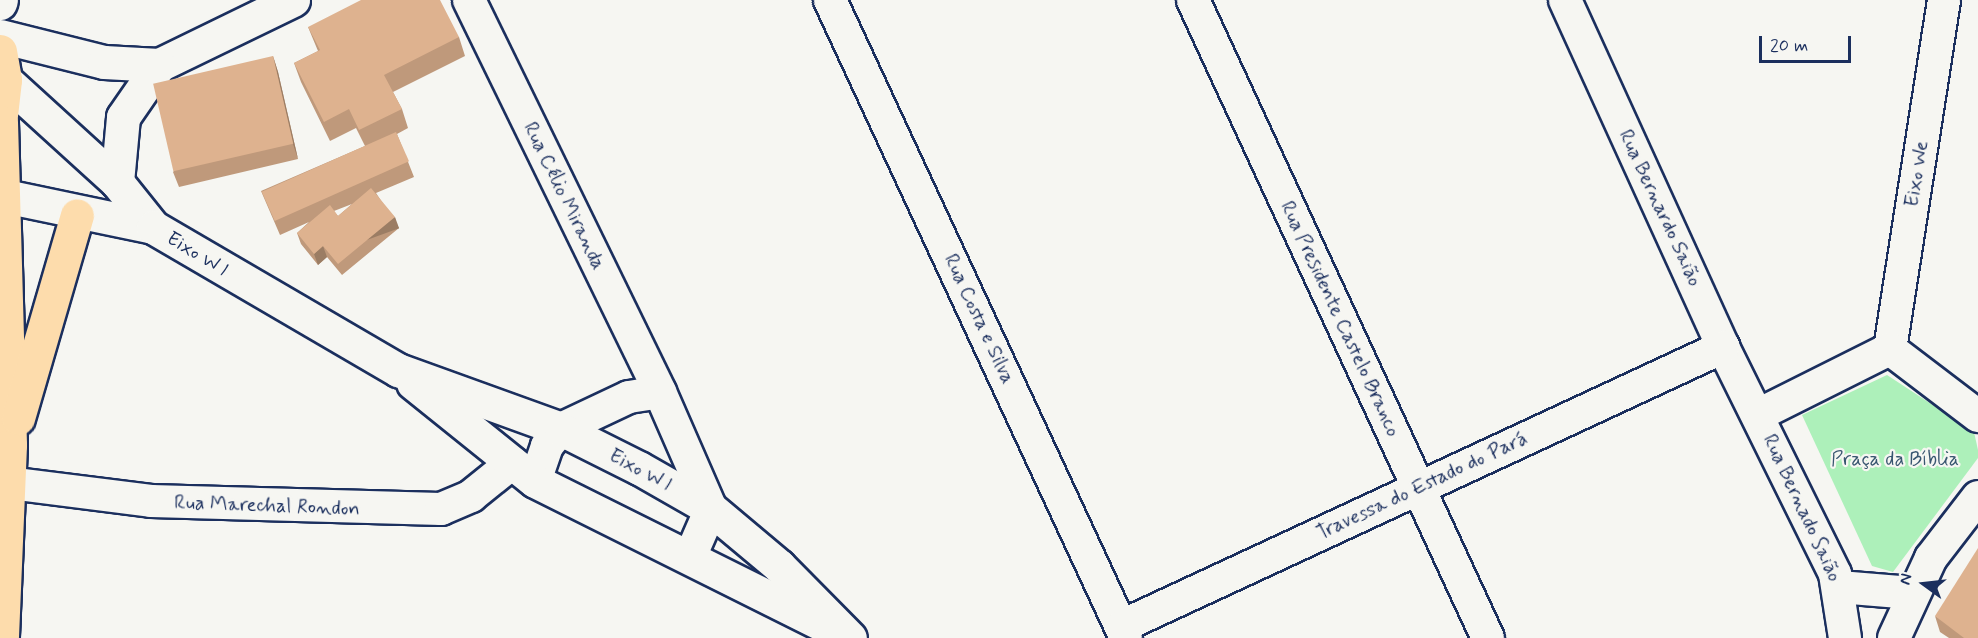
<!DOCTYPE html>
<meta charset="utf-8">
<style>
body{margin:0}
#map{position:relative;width:1978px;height:638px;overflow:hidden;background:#f6f6f2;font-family:Mynerve,sans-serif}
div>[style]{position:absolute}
.green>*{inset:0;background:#adf0ba}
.roads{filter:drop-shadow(2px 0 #1b2f5e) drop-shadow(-2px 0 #1b2f5e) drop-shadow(0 2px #1b2f5e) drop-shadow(0 -2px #1b2f5e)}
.street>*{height:32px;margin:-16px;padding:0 16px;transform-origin:16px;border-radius:16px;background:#f6f6f2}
.secondary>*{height:33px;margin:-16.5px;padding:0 16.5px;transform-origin:16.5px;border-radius:16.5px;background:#f6f6f2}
.primary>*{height:33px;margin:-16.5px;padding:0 16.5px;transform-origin:16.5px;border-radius:16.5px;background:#fddcac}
.wall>*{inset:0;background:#bf997b}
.shaded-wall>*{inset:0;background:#9b7d64;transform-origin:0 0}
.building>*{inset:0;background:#deb28f;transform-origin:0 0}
span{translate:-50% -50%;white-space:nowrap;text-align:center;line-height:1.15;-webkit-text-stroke:4.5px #f6f6f2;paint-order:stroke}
.street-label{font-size:20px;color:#1b2f5e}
.park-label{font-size:20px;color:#385670}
.north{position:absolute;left:1894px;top:554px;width:60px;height:60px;-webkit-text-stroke:4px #f6f6f2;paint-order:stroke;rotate:285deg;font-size:16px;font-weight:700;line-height:24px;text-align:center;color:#1b2f5e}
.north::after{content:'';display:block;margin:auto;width:21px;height:27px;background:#1b2f5e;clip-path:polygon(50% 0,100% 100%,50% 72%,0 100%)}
.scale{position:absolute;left:1759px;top:36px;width:92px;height:27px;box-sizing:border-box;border:3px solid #1b2f5e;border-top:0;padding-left:8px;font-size:18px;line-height:21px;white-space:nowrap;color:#1b2f5e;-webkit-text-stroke:4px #f6f6f2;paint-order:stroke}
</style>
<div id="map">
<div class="green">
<i style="clip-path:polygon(1887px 375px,1974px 432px,1978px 450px,1978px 458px,1893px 572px,1872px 566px,1802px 415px)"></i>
</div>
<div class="roads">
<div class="street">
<i style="left:469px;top:0;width:436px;rotate:64deg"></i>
<i style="left:660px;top:392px;width:128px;rotate:66.4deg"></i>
<i style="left:711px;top:509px;width:52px;rotate:113.6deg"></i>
<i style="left:830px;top:0;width:703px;rotate:65.11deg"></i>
<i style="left:1193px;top:0;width:703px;rotate:65.19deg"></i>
<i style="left:1565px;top:0;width:381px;rotate:65.5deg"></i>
<i style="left:1723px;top:347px;width:253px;rotate:63.7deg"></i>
<i style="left:1835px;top:574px;width:65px;rotate:81.1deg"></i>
<i style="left:1890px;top:349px;width:353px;rotate:-81.2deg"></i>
<i style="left:1890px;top:349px;width:111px;rotate:37.3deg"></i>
<i style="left:1758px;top:415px;width:148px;rotate:-26.6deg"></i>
<i style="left:535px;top:481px;width:37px;rotate:-71deg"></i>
<i style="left:547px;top:446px;width:22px;rotate:-51deg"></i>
<i style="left:561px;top:429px;width:75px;rotate:-25.2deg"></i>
<i style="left:629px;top:397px;width:31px;rotate:-9deg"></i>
<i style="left:9px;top:483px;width:143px;rotate:7.2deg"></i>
<i style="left:151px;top:501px;width:290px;rotate:1.6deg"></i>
<i style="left:441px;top:509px;width:33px;rotate:-23deg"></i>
<i style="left:471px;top:496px;width:53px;rotate:-38.8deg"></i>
<i style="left:1839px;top:587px;width:73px;rotate:4.7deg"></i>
<i style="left:1122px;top:626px;width:663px;rotate:-24.9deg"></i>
<i style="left:1894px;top:638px;width:88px;rotate:-65.2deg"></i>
<i style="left:1931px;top:558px;width:77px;rotate:-52.4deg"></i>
</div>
<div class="secondary">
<i style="left:0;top:3px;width:3px;rotate:-72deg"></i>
<i style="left:0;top:36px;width:107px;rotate:14deg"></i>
<i style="left:104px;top:62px;width:55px;rotate:3.1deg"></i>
<i style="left:159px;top:65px;width:149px;rotate:-25.9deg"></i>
<i style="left:5px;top:80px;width:151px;rotate:42.3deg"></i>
<i style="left:117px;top:182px;width:58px;rotate:51.3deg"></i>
<i style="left:117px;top:182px;width:65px;rotate:-84.7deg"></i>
<i style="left:123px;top:117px;width:63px;rotate:-55.3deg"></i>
<i style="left:0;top:195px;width:156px;rotate:11.8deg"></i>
<i style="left:153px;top:227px;width:284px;rotate:30.3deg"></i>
<i style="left:398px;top:370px;width:173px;rotate:19.9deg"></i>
<i style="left:561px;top:429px;width:87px;rotate:26.6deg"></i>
<i style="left:639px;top:468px;width:83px;rotate:29.7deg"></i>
<i style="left:711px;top:509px;width:89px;rotate:40deg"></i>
<i style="left:779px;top:566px;width:101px;rotate:45.4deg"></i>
<i style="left:413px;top:383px;width:156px;rotate:38.8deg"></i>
<i style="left:535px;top:481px;width:332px;rotate:26.5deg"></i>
</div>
<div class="primary">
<i style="left:0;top:51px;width:29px;rotate:80deg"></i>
<i style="left:5px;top:80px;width:44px;rotate:96.5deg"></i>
<i style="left:1px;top:122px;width:323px;rotate:88.4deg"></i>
<i style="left:10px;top:445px;width:193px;rotate:92.4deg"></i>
<i style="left:18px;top:418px;width:211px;rotate:-73.8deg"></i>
</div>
</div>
<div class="wall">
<i style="clip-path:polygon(evenodd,308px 27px,459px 37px,465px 56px,393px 92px,402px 109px,408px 128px,397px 134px,414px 177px,376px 193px,399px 228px,342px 275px,327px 257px,318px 265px,301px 244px,297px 233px,309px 222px,280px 235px,261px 191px,365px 146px,356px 128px,330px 141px,301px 82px,294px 63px,318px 51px,308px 27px,352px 204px,338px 216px,334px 211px,352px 204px)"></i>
<i style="clip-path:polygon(273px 56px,278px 72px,298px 159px,179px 187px,173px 172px)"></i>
<i style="clip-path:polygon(1935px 616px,1978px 638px,1949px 638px,1940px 632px)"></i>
</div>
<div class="shaded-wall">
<i style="clip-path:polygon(273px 56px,278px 72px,298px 159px,293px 144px)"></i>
<i style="left:395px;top:217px;width:12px;height:74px;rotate:70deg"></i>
<i style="clip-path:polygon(323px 246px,327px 257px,318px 265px,314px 254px)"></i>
</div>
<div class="building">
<i style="clip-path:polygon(361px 0,440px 0,459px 37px,384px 75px,402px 109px,359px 130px,349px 109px,324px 122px,294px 63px,320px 50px,308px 27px)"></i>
<i style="left:273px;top:56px;width:90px;height:123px;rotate:77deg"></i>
<i style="left:396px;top:132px;width:32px;height:147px;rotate:66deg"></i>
<i style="clip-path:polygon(371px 188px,395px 217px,338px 264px,323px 246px,314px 254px,297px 233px,330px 205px,338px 216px)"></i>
<i style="clip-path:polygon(1978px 548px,1978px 638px,1964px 638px,1935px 616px)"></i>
</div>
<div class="street-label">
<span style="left:1917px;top:174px;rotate:-81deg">Eixo We</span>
<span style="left:564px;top:196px;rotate:64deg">Rua Célio Miranda</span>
<span style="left:1660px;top:208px;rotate:65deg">Rua Bernardo Saião</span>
<span style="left:197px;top:254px;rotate:31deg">Eixo W l</span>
<span style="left:979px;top:319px;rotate:65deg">Rua Costa e Silva</span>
<span style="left:1340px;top:319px;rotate:65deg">Rua Presidente Castelo Branco</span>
<span style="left:640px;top:470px;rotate:28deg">Eixo W l</span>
<span style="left:1422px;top:486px;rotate:-25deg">Travessa do Estado do Pará</span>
<span style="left:267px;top:506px;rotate:2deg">Rua Marechal Rondon</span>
<span style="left:1802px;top:508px;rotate:65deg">Rua Bernado Saião</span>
</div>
<div class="park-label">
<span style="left:1895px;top:459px">Praça da Bíblia</span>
</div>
<div class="north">N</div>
<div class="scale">20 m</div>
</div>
